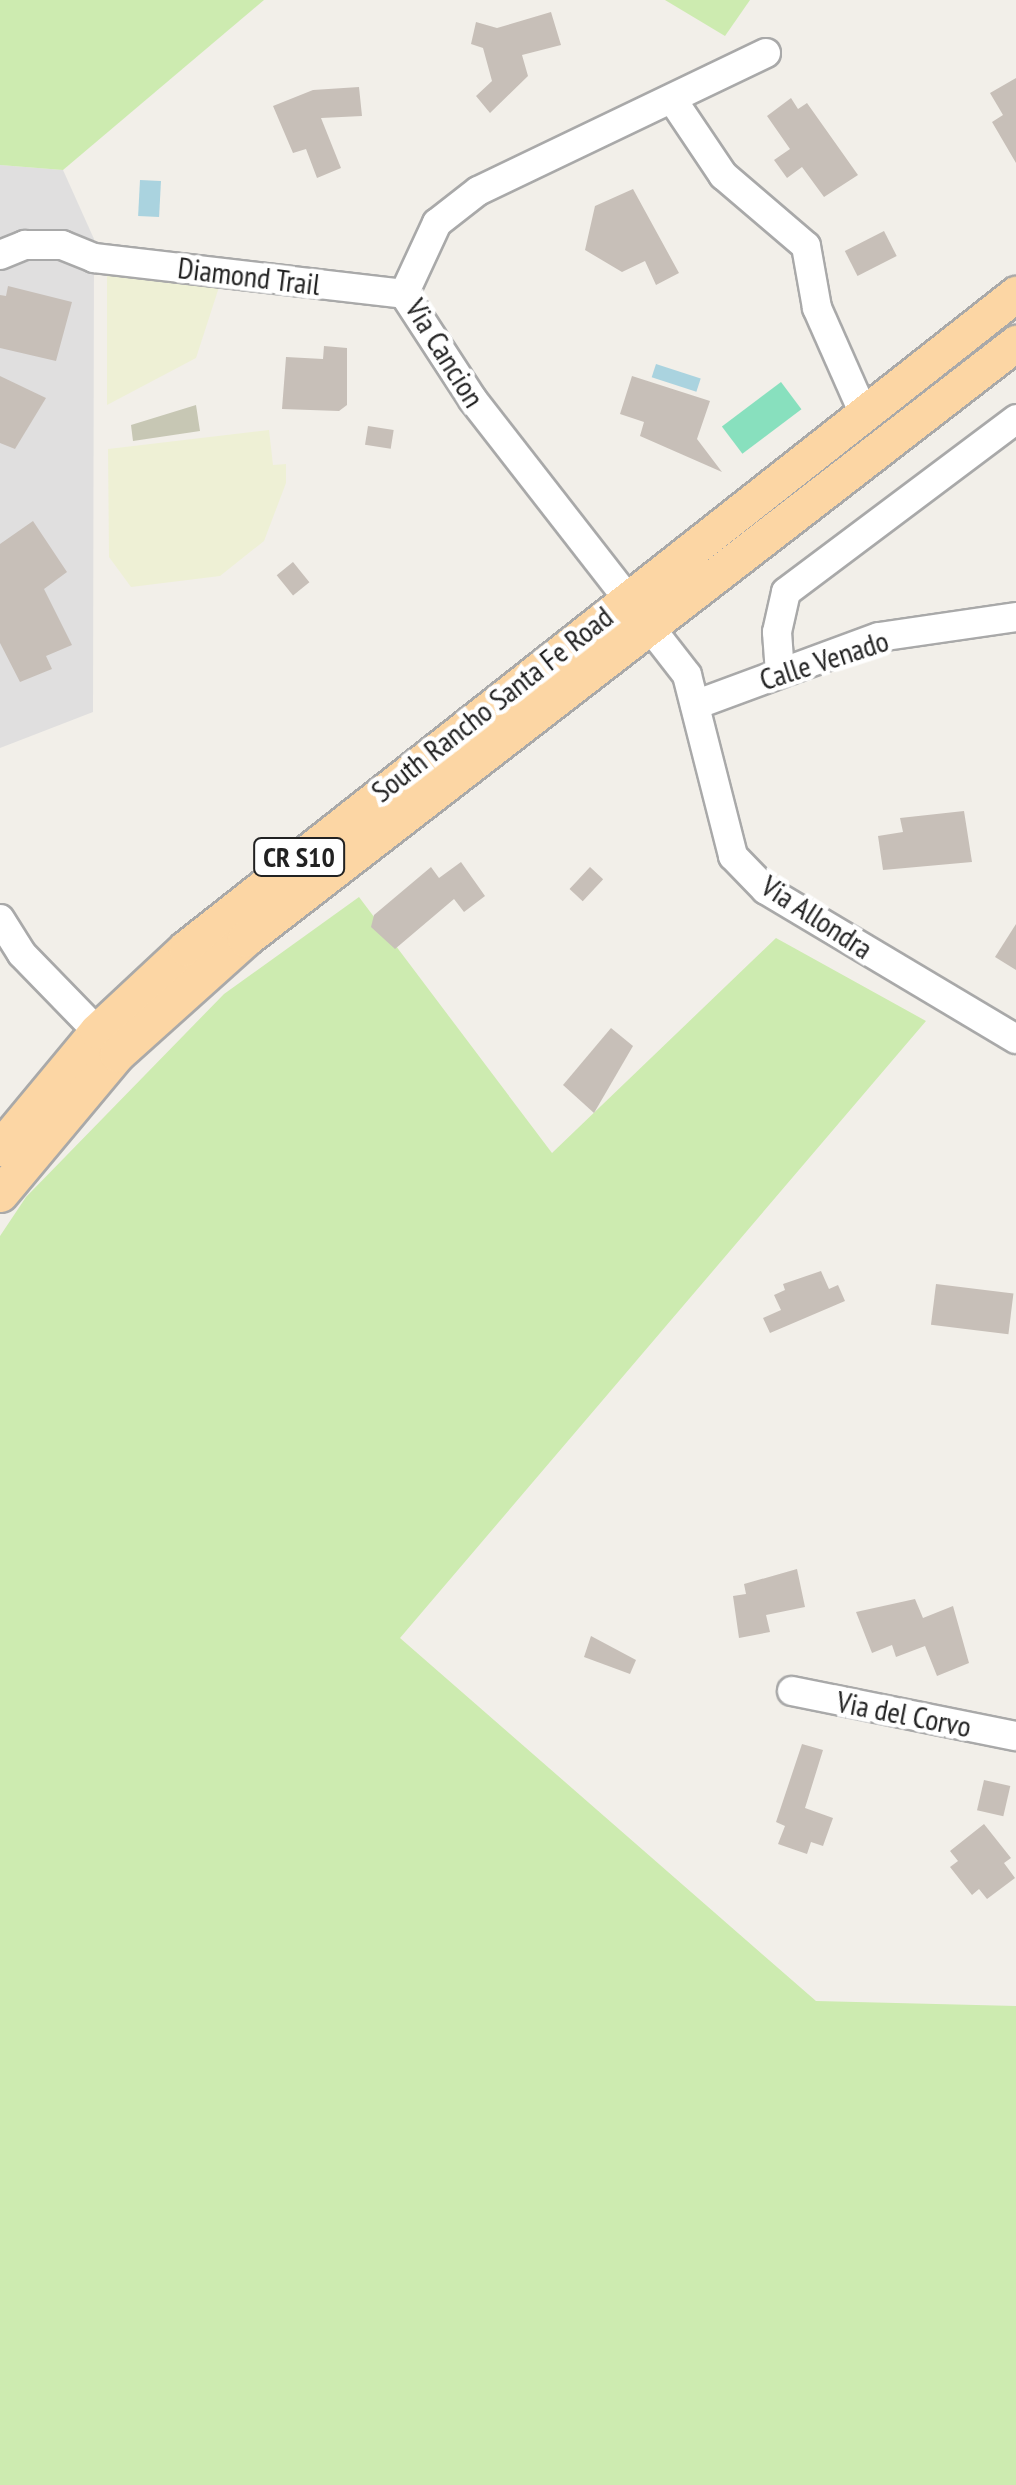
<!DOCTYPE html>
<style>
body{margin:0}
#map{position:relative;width:1016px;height:2485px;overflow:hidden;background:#f2efe9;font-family:"PT Sans Narrow",sans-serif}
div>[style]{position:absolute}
.residential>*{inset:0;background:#e0dfdf}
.construction>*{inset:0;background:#c7c7b4}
.farmland>*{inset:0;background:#eef0d5}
.grass>*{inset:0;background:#cdebb0}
.pitch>*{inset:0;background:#88e0be;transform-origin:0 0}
.water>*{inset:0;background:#aad3df;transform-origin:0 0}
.building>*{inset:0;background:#c7bfb8;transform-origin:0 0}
.roads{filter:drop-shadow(2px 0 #a9a9a9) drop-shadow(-2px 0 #a9a9a9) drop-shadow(0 2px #a9a9a9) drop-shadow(0 -2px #a9a9a9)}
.minor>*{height:28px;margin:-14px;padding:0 14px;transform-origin:14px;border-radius:14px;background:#fff}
.major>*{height:35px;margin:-17.5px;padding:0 17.5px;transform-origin:17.5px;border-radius:17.5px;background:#fcd6a4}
span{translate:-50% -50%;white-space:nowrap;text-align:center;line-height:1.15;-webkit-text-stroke:9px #fff;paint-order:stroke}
.shield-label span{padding:2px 8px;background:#fff;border:2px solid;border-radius:8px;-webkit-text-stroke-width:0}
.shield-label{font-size:28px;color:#222;font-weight:700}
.street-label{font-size:30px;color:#222}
</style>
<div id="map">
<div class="residential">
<i style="clip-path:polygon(0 165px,63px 170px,94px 239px,93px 712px,0 748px)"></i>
</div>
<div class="construction">
<i style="clip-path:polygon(196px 405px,200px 431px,133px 441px,131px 425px)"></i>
</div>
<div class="farmland">
<i style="clip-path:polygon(107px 269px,220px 284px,196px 358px,107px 405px)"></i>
<i style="clip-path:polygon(269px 430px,273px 465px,286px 464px,286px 483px,264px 541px,220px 576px,131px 587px,109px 557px,108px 449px)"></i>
</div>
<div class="grass">
<i style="clip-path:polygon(0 0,264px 0,63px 170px,0 165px)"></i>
<i style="clip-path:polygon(665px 0,750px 0,725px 36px)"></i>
<i style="clip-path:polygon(359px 897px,552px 1153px,776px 938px,926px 1021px,400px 1638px,816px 2001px,1016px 2006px,1016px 2485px,0 2485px,0 1236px,26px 1197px,224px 994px)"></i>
</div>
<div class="pitch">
<i style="left:781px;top:382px;width:34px;height:74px;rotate:53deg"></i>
</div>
<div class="water">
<i style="left:140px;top:180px;width:21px;height:36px;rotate:3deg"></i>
<i style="left:656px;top:364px;width:47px;height:14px;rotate:18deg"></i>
</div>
<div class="building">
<i style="clip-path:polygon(551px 12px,561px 45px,522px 55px,528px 76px,490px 113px,476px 96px,492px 81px,483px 48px,471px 44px,476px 22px,497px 28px)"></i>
<i style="clip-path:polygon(1016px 78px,1016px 163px,992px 122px,1003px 115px,990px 93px)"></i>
<i style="clip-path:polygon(359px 87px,362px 116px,321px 118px,341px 168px,317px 178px,306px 149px,293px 153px,273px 106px,313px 90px)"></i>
<i style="clip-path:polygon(791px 98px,798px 109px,807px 103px,858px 175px,824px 197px,802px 167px,787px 178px,774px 160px,790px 149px,767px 116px)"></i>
<i style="clip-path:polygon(633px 189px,679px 273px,656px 285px,645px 261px,622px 272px,585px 250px,595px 206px)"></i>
<i style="left:884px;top:231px;width:28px;height:44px;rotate:63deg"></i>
<i style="clip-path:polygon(8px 286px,72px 302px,56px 361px,0 348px,0 295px,6px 296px)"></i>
<i style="clip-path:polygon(324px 346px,347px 348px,347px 405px,339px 411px,282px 409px,286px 357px,323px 359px)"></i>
<i style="clip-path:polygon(0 376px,46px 398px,15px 449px,0 443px)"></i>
<i style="clip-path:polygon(632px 376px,710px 401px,697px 439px,722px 472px,640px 436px,644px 422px,620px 414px)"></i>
<i style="left:368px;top:426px;width:26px;height:19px;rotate:9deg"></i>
<i style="clip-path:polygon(33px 521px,67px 572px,44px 589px,72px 645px,46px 656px,52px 669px,20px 682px,0 643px,0 544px)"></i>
<i style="left:293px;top:562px;width:26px;height:21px;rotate:51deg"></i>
<i style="clip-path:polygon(964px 811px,972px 862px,883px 870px,878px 836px,903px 832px,900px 818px)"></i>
<i style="clip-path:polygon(461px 862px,485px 896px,464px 912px,454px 899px,395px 949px,371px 927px,374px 915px,431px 867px,439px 878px)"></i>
<i style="left:590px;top:867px;width:18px;height:30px;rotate:43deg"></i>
<i style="clip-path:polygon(1016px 924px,1016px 970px,995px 957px)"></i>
<i style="clip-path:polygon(611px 1028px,633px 1046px,594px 1113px,563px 1085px)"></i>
<i style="clip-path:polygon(821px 1271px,829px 1289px,838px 1285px,845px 1301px,770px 1333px,763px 1318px,781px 1310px,774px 1295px,785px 1290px,783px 1284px)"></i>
<i style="left:936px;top:1284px;width:78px;height:41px;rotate:7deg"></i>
<i style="clip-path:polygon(797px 1569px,805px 1607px,766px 1615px,770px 1632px,739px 1638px,733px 1596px,746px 1594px,744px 1584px)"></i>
<i style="clip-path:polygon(915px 1599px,923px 1618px,953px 1606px,969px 1663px,937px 1676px,925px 1646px,896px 1657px,892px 1645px,872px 1653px,856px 1612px)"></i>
<i style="clip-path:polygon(591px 1636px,636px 1660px,630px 1674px,584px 1657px)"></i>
<i style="clip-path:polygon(802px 1744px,823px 1750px,805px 1808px,833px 1818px,823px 1846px,811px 1842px,807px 1854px,778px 1844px,785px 1826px,776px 1822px)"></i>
<i style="left:984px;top:1780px;width:27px;height:31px;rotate:13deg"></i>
<i style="clip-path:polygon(984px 1824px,1011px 1858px,1004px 1863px,1015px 1878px,987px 1899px,979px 1889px,972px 1895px,950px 1867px,958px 1861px,950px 1851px)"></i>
</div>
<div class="roads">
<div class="minor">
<i style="left:766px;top:53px;width:319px;rotate:154.4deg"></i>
<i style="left:478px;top:191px;width:52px;rotate:142deg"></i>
<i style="left:437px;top:223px;width:78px;rotate:114.9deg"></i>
<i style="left:404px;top:294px;width:126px;rotate:56.9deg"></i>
<i style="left:473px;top:400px;width:348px;rotate:52.1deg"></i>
<i style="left:687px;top:675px;width:187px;rotate:75.7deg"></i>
<i style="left:733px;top:856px;width:47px;rotate:45.9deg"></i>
<i style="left:766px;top:890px;width:291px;rotate:30.8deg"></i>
<i style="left:672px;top:99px;width:92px;rotate:56.1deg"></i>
<i style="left:723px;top:175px;width:109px;rotate:40.5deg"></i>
<i style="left:806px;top:246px;width:63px;rotate:79.9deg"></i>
<i style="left:817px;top:308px;width:116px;rotate:66.1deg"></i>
<i style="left:0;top:255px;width:27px;rotate:-22deg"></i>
<i style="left:25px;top:245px;width:37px"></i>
<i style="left:62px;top:245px;width:35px;rotate:22deg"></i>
<i style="left:94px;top:258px;width:312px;rotate:6.6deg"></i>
<i style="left:780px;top:673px;width:41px;rotate:-94.2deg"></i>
<i style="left:777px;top:632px;width:41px;rotate:-77.3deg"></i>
<i style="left:786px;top:592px;width:288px;rotate:-36.9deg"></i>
<i style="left:695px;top:705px;width:196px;rotate:-20.3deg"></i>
<i style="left:879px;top:637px;width:138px;rotate:-8.3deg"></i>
<i style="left:0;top:919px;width:41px;rotate:57.8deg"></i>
<i style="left:22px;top:954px;width:107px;rotate:45.8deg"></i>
<i style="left:792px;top:1691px;width:228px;rotate:11.4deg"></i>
</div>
<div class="major">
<i style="left:0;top:1148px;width:152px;rotate:-50.3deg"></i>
<i style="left:97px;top:1031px;width:122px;rotate:-43deg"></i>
<i style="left:186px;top:948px;width:1057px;rotate:-38.24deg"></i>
<i style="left:0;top:1194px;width:182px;rotate:-50.1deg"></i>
<i style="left:117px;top:1054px;width:172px;rotate:-41.9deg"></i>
<i style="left:245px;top:939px;width:975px;rotate:-37.7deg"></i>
</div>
</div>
<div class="shield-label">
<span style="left:299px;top:857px">CR S10</span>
</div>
<div class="street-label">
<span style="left:249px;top:276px;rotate:7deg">Diamond Trail</span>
<span style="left:445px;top:353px;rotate:58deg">Via Cancion</span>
<span style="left:824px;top:660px;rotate:-18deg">Calle Venado</span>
<span style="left:492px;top:704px;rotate:-38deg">South Rancho Santa Fe Road</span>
<span style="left:817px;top:917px;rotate:33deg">Via Allondra</span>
<span style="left:904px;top:1714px;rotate:11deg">Via del Corvo</span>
</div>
</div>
